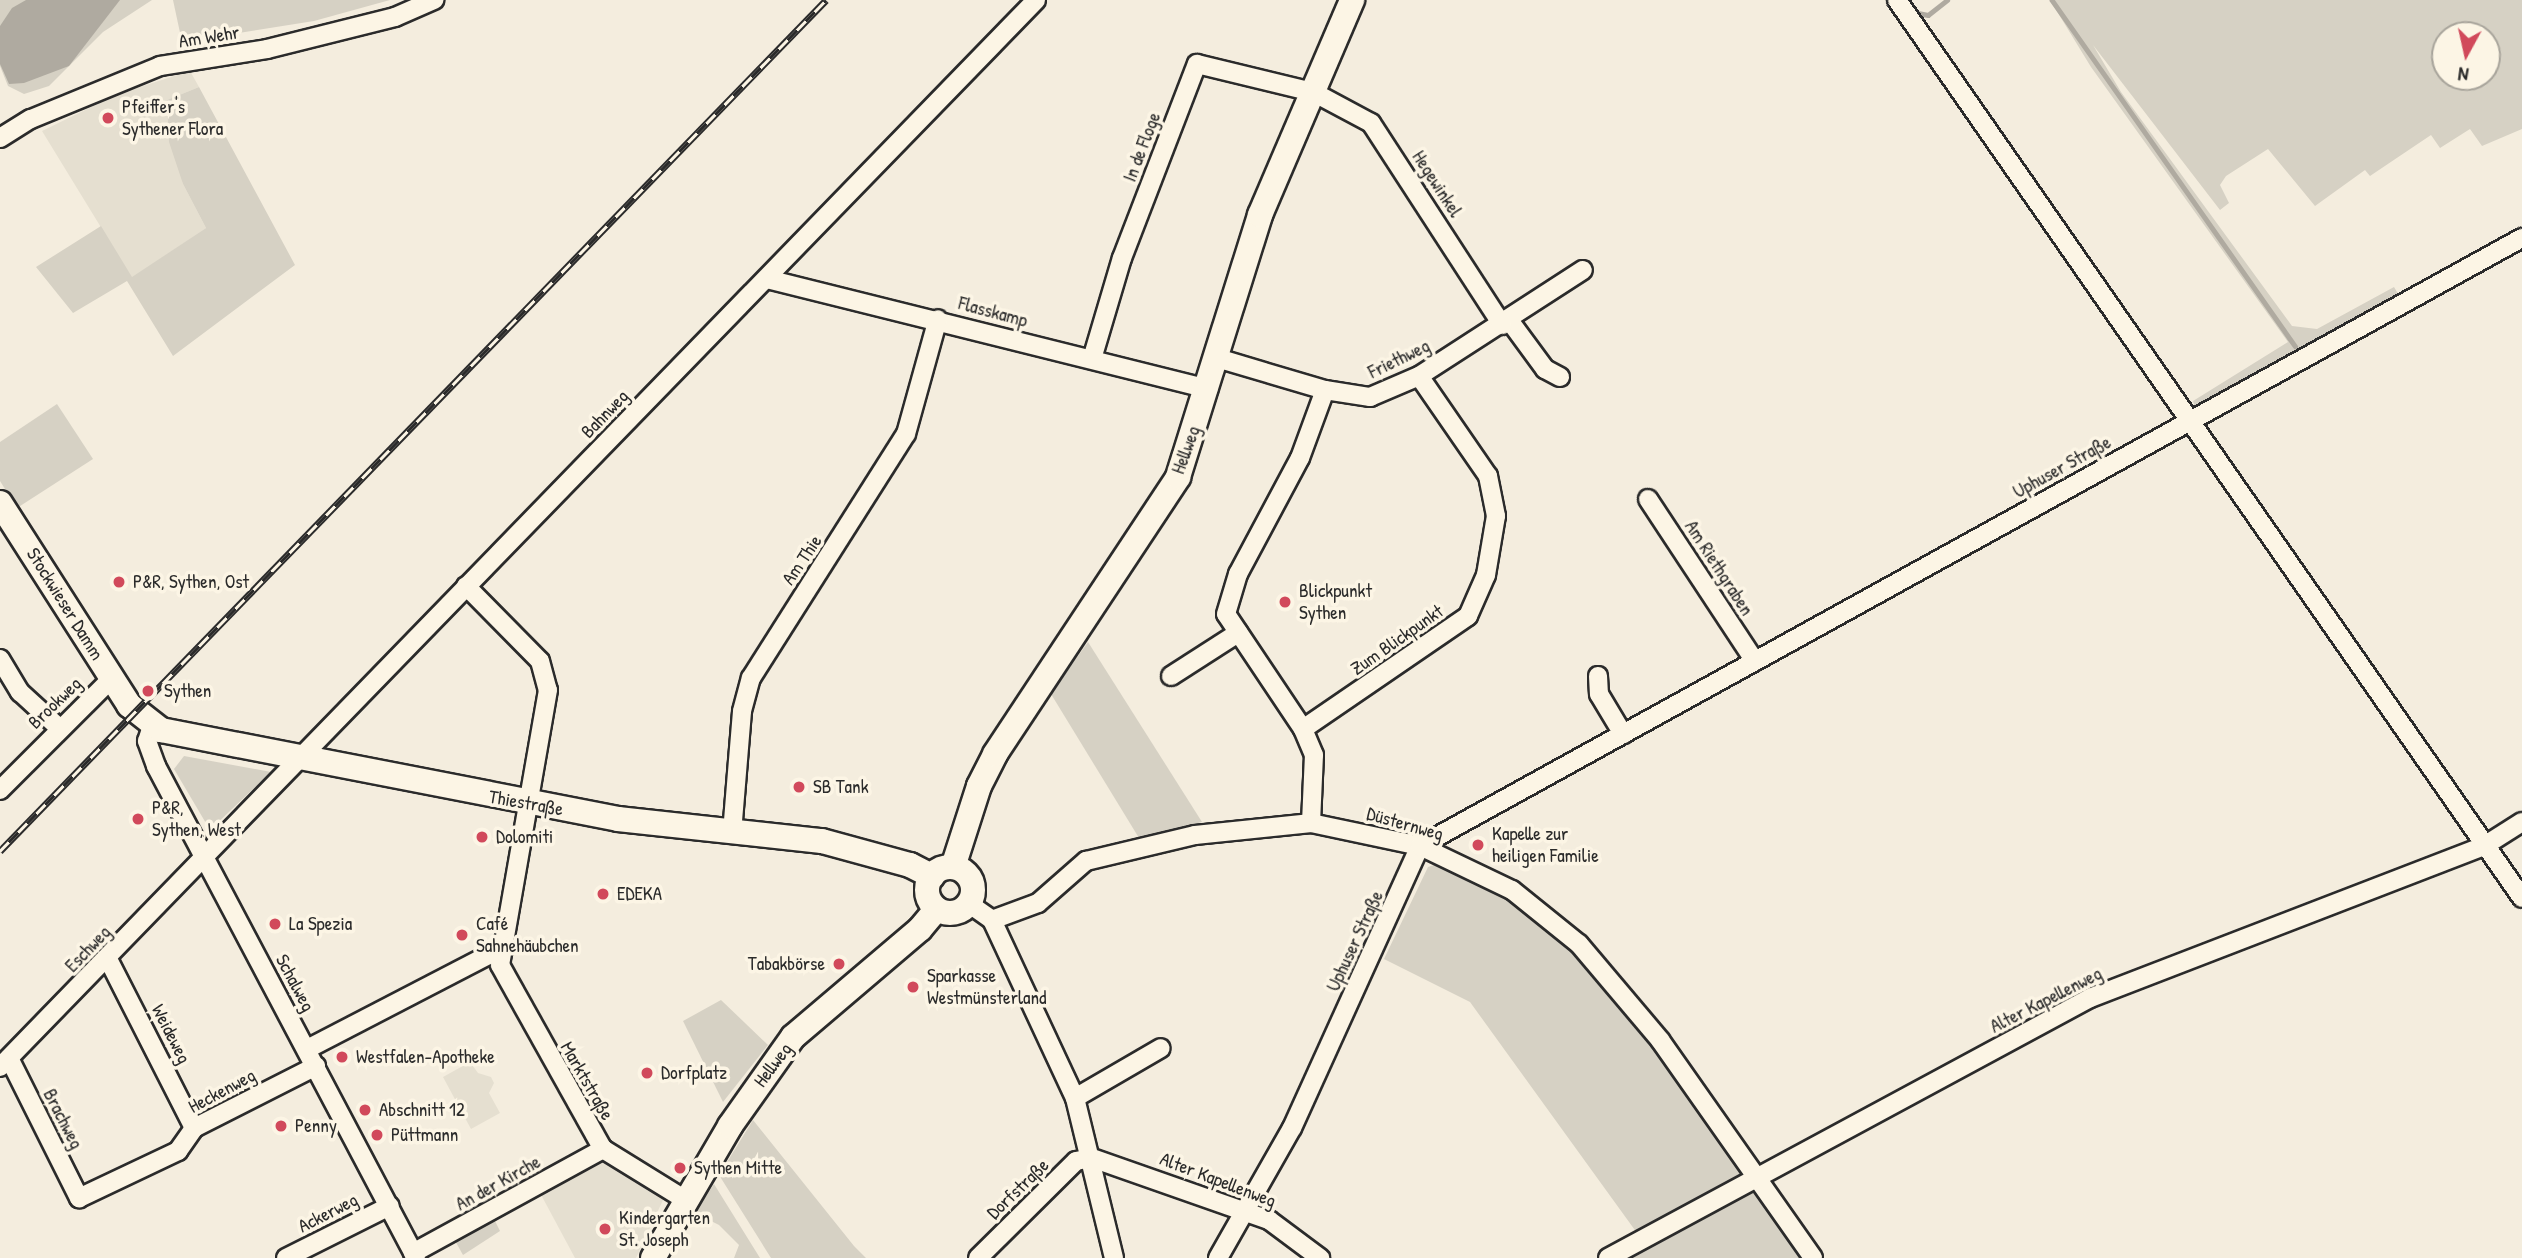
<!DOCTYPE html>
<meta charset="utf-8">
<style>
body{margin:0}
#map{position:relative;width:2522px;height:1258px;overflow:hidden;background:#f4edde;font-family:"Patrick Hand",sans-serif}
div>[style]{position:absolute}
.built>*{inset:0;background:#e5dfd0}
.green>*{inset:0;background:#d6d1c4}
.water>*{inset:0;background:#afaaa0}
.stream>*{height:4.5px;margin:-2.25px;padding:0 2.25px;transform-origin:2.25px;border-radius:2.25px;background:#afaaa0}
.roads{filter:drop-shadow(2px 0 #2b2b2b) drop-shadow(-2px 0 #2b2b2b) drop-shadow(0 2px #2b2b2b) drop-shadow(0 -2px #2b2b2b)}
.street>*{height:18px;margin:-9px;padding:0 9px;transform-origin:9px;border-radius:9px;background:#fcf5e5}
.secondary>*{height:24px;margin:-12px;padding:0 12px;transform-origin:12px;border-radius:12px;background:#fcf5e5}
.secondary>.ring{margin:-12px;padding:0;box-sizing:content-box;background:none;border:24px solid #fcf5e5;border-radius:50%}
.rail>*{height:7px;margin-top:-3.5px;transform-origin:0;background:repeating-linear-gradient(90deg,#fcf5e5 0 13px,#2b2b2b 0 26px);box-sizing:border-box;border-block:2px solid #2b2b2b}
.dots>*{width:19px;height:19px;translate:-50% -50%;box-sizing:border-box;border:4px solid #fcf5e5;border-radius:50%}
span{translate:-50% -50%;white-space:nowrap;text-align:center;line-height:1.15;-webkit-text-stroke:7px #fcf5e5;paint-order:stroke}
.street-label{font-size:19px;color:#2b2b2b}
.poi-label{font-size:19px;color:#2b2b2b}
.left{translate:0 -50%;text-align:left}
.right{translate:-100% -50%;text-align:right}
.north{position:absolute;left:2431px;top:21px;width:70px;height:70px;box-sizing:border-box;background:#fcf5e5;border:2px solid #a8a49b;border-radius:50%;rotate:188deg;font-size:19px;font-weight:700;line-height:28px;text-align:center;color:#2b2b2b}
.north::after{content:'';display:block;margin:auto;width:24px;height:32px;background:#d1495b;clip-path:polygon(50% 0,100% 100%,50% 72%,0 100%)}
</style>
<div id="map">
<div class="built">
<i style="clip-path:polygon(190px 71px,199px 87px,167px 100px,183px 184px,206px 228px,132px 278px,42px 131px,118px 94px)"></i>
<i style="clip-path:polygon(470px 1062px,478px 1073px,491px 1077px,494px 1083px,489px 1093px,500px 1113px,471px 1129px,443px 1077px)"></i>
<i style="clip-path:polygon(598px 1160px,663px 1200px,636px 1258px,575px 1258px,539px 1191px)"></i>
</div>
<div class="green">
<i style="clip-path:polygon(0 0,152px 0,103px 32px,49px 86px,24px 94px,8px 86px,0 66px)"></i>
<i style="clip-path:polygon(173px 0,390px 0,314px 21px,182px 42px)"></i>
<i style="clip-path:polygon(evenodd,2050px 0,2522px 0,2522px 129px,2482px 146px,2470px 129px,2440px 148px,2431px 135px,2370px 176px,2365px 170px,2315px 206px,2268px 149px,2226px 176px,2220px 185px,2229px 203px,2220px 210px,2093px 45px,2121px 92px,2292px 326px,2317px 329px,2394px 287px,2400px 297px,2195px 407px,2193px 401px,2288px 342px,2091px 67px,2050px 0,2445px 35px,2487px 35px,2487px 77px,2445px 77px,2445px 35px)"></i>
<i style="clip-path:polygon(199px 87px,295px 265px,173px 356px,127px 281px,73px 313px,36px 267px,101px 226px,132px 277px,206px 228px,183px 184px,169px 142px,167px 100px)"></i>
<i style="clip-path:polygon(57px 404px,93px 459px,17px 508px,0 481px,0 442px)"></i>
<i style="clip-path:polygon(1088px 642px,1202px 822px,1139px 838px,1051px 694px)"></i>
<i style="clip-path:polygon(184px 756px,271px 772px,210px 830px,174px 769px)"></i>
<i style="clip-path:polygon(1443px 862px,1527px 907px,1578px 949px,1619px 995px,1741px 1167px,1739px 1178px,1637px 1233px,1470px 1002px,1384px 959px,1428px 867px)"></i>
<i style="clip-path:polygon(721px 1000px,768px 1045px,723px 1102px,683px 1021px)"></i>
<i style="clip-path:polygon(753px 1120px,854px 1246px,866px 1258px,771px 1258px,719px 1175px)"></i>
<i style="clip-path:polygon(714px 1184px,760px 1258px,734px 1258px,739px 1245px,719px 1225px,695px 1213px)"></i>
<i style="clip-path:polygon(1745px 1189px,1758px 1191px,1805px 1258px,1619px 1258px)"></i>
<i style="clip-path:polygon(493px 1217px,500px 1231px,463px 1255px,453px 1237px)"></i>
</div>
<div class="water">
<i style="clip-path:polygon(26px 0,120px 0,69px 66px,24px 83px,9px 84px,0 64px,0 26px,12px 8px)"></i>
</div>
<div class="stream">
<i style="left:2052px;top:0;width:423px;rotate:54.9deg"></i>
<i style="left:1913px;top:12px;width:15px;rotate:11deg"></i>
<i style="left:1928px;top:15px;width:24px;rotate:-38deg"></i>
</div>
<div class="roads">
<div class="street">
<i style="left:1897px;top:0;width:1094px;rotate:55.16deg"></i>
<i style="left:0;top:138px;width:36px;rotate:-32deg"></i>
<i style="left:31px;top:119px;width:139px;rotate:-22.3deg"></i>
<i style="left:160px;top:66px;width:108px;rotate:-9deg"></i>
<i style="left:267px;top:49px;width:132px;rotate:-14deg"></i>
<i style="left:395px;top:17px;width:43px;rotate:-23.6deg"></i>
<i style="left:767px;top:279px;width:455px;rotate:14deg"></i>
<i style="left:1509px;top:320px;width:61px;rotate:53.7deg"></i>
<i style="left:1545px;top:369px;width:17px;rotate:28deg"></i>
<i style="left:1217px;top:358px;width:113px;rotate:16.5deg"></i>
<i style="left:1325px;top:390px;width:46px;rotate:8.8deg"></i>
<i style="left:1370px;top:397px;width:53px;rotate:-23.2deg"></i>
<i style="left:1419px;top:376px;width:195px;rotate:-32.9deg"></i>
<i style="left:1092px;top:359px;width:105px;rotate:-73.5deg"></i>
<i style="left:1122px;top:258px;width:208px;rotate:-68.9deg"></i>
<i style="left:1197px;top:64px;width:119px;rotate:13.6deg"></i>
<i style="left:1313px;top:92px;width:66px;rotate:28.1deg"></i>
<i style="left:1371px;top:123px;width:241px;rotate:57deg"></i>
<i style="left:1648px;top:499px;width:194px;rotate:56.6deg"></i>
<i style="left:466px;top:586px;width:105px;rotate:45.4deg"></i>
<i style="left:540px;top:661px;width:30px;rotate:75deg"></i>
<i style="left:548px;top:690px;width:279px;rotate:99.9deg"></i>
<i style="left:500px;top:965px;width:211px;rotate:60.8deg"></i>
<i style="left:603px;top:1149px;width:95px;rotate:31.7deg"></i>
<i style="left:0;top:659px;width:39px;rotate:59deg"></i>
<i style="left:20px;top:692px;width:52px;rotate:42.6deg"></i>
<i style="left:1171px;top:676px;width:80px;rotate:-32.7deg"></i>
<i style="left:1598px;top:676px;width:18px;rotate:87deg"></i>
<i style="left:1599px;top:694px;width:47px;rotate:59deg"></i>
<i style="left:152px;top:726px;width:16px;rotate:108deg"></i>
<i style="left:147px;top:741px;width:27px;rotate:70deg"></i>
<i style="left:156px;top:766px;width:556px;rotate:62.15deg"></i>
<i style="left:1303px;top:729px;width:200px;rotate:-34.4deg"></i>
<i style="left:1468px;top:616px;width:45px;rotate:-66.3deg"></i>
<i style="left:1486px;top:575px;width:60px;rotate:-80.4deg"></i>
<i style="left:1496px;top:516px;width:41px;rotate:-101.3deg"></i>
<i style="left:1488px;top:476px;width:121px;rotate:-124.6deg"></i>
<i style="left:0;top:790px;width:158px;rotate:-45deg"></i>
<i style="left:1311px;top:823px;width:68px;rotate:-87.5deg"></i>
<i style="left:1314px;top:755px;width:28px;rotate:-113deg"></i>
<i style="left:1303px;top:729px;width:138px;rotate:-123.8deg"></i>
<i style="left:1226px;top:614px;width:42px;rotate:-73.3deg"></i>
<i style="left:1238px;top:574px;width:132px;rotate:-61.9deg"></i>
<i style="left:1300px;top:458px;width:72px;rotate:-69.8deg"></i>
<i style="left:732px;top:833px;width:122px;rotate:-85.3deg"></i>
<i style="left:742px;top:711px;width:34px;rotate:-75deg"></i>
<i style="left:751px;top:678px;width:289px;rotate:-57.6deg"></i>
<i style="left:906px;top:434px;width:119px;rotate:-74.5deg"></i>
<i style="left:968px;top:903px;width:29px;rotate:35deg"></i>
<i style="left:992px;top:920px;width:196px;rotate:65deg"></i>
<i style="left:1075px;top:1098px;width:165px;rotate:76.3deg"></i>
<i style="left:992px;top:920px;width:49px;rotate:-20.3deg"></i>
<i style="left:1038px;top:903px;width:64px;rotate:-41.2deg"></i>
<i style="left:1086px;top:861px;width:112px;rotate:-13.4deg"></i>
<i style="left:1195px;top:835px;width:117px;rotate:-5.9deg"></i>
<i style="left:1311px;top:823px;width:111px;rotate:11.9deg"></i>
<i style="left:1420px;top:846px;width:102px;rotate:25.6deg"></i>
<i style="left:1512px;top:890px;width:86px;rotate:38.9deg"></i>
<i style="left:1579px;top:944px;width:126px;rotate:49.8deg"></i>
<i style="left:1660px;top:1040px;width:266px;rotate:54.9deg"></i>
<i style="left:108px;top:959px;width:190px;rotate:63deg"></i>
<i style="left:307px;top:1049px;width:222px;rotate:-27.4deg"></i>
<i style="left:9px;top:1058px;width:157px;rotate:63.4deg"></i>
<i style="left:79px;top:1198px;width:110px;rotate:-25.4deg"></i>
<i style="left:178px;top:1151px;width:28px;rotate:-55deg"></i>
<i style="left:194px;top:1128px;width:137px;rotate:-26.9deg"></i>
<i style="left:0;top:1067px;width:1487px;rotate:-45.84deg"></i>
<i style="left:1075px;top:1098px;width:99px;rotate:-30.2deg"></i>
<i style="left:413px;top:1253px;width:217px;rotate:-28.7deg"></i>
<i style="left:286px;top:1258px;width:116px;rotate:-26.6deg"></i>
<i style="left:978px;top:1258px;width:138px;rotate:-44.7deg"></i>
<i style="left:1076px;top:1161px;width:16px;rotate:-11deg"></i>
<i style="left:1092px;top:1158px;width:188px;rotate:19.3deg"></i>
<i style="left:1269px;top:1220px;width:64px;rotate:36.7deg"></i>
<i style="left:1218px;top:1258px;width:150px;rotate:-60.4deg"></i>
<i style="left:1292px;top:1128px;width:310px;rotate:-65.6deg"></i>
<i style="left:1420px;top:846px;width:1259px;rotate:-28.89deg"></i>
<i style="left:1608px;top:1258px;width:548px;rotate:-28.34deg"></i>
<i style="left:2090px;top:998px;width:422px;rotate:-21.1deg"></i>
<i style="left:2484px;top:846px;width:45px;rotate:-32.3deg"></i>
</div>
<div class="secondary">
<i style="left:0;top:503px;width:240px;rotate:57.4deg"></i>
<i style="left:129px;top:705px;width:41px;rotate:38deg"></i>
<i style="left:161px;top:730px;width:466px;rotate:11deg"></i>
<i style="left:618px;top:819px;width:205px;rotate:6.2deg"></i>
<i style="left:822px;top:841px;width:91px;rotate:15.3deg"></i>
<i style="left:910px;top:865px;width:25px;rotate:27deg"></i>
<i style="left:953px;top:867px;width:85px;rotate:-72.2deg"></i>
<i style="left:979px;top:786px;width:36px;rotate:-63deg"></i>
<i style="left:995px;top:754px;width:332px;rotate:-56.5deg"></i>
<i style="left:1178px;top:477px;width:275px;rotate:-72.6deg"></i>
<i style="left:1260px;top:215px;width:234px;rotate:-66.8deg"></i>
<i class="ring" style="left:927px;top:867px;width:22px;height:22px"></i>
<i style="left:653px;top:1258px;width:153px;rotate:-59.7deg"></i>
<i style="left:730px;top:1126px;width:109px;rotate:-54.7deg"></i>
<i style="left:793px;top:1037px;width:167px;rotate:-40.4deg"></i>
<i style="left:920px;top:929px;width:26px;rotate:-50deg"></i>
</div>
</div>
<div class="rail">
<i style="left:0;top:851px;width:1186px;rotate:-45.85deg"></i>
</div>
<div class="dots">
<i style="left:108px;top:118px;background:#d1495b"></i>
<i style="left:119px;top:582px;background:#d1495b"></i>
<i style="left:1285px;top:602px;background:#d1495b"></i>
<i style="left:148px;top:691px;background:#d1495b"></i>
<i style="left:799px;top:787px;background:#d1495b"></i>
<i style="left:138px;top:819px;background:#d1495b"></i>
<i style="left:482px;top:837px;background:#d1495b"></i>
<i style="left:1478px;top:845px;background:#d1495b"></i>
<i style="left:603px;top:894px;background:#d1495b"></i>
<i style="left:275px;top:924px;background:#d1495b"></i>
<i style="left:462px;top:935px;background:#d1495b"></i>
<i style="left:839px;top:964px;background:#d1495b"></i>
<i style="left:913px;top:987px;background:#d1495b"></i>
<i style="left:342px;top:1057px;background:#d1495b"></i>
<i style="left:647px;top:1073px;background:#d1495b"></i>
<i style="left:365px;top:1110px;background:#d1495b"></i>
<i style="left:281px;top:1126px;background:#d1495b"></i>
<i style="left:377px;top:1135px;background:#d1495b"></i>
<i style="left:680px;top:1168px;background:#d1495b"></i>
<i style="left:605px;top:1229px;background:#d1495b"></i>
</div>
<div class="street-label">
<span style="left:209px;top:37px;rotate:-9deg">Am Wehr</span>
<span style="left:1142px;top:147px;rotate:-69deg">In de Floge</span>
<span style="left:1437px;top:184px;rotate:57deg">Hegewinkel</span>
<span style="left:993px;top:312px;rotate:15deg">Flasskamp</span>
<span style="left:1399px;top:359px;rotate:-26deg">Friethweg</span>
<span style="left:605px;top:414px;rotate:-46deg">Bahnweg</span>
<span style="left:1186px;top:450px;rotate:-70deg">Hellweg</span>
<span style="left:2062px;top:467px;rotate:-29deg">Uphuser Straße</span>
<span style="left:802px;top:560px;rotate:-56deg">Am Thie</span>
<span style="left:1719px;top:568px;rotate:57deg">Am Riethgraben</span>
<span style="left:65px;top:604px;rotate:58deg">Stockwieser Damm</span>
<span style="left:1397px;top:640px;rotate:-35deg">Zum Blickpunkt</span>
<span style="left:55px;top:703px;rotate:-44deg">Brookweg</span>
<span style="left:526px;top:803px;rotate:10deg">Thiestraße</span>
<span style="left:1405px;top:824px;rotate:16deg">Düsternweg</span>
<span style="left:1355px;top:941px;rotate:-65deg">Uphuser Straße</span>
<span style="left:88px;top:949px;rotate:-46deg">Eschweg</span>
<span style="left:295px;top:983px;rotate:62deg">Schalweg</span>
<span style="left:2046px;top:1000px;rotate:-27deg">Alter Kapellenweg</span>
<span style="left:171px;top:1034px;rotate:63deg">Weideweg</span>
<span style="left:773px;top:1065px;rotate:-53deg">Hellweg</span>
<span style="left:587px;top:1081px;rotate:60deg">Marktstraße</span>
<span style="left:222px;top:1091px;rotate:-28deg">Heckenweg</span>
<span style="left:63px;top:1119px;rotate:63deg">Brachweg</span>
<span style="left:1218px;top:1180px;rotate:21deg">Alter Kapellenweg</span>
<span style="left:498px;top:1183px;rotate:-29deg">An der Kirche</span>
<span style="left:1018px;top:1189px;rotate:-44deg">Dorfstraße</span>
<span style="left:328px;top:1213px;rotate:-27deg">Ackerweg</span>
</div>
<div class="poi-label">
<span class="left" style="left:122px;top:118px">Pfeiffer's<br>Sythener Flora</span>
<span class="left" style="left:133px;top:582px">P&amp;R, Sythen, Ost</span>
<span class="left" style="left:1299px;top:602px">Blickpunkt<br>Sythen</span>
<span class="left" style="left:164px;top:691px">Sythen</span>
<span class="left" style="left:813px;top:787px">SB Tank</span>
<span class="left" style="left:152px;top:819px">P&amp;R,<br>Sythen, West</span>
<span class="left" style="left:1492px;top:845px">Kapelle zur<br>heiligen Familie</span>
<span class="left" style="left:496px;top:837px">Dolomiti</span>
<span class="left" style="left:617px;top:894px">EDEKA</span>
<span class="left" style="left:289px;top:924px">La Spezia</span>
<span class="left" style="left:476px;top:935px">Café<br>Sahnehäubchen</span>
<span class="right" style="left:825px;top:964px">Tabakbörse</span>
<span class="left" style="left:927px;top:987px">Sparkasse<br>Westmünsterland</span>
<span class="left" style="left:356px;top:1057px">Westfalen-Apotheke</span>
<span class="left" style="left:661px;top:1073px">Dorfplatz</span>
<span class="left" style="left:379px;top:1110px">Abschnitt 12</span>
<span class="left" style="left:295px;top:1126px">Penny</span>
<span class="left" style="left:391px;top:1135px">Püttmann</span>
<span class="left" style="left:694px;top:1168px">Sythen Mitte</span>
<span class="left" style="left:619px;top:1229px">Kindergarten<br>St. Joseph</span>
</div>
<div class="north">N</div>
</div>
